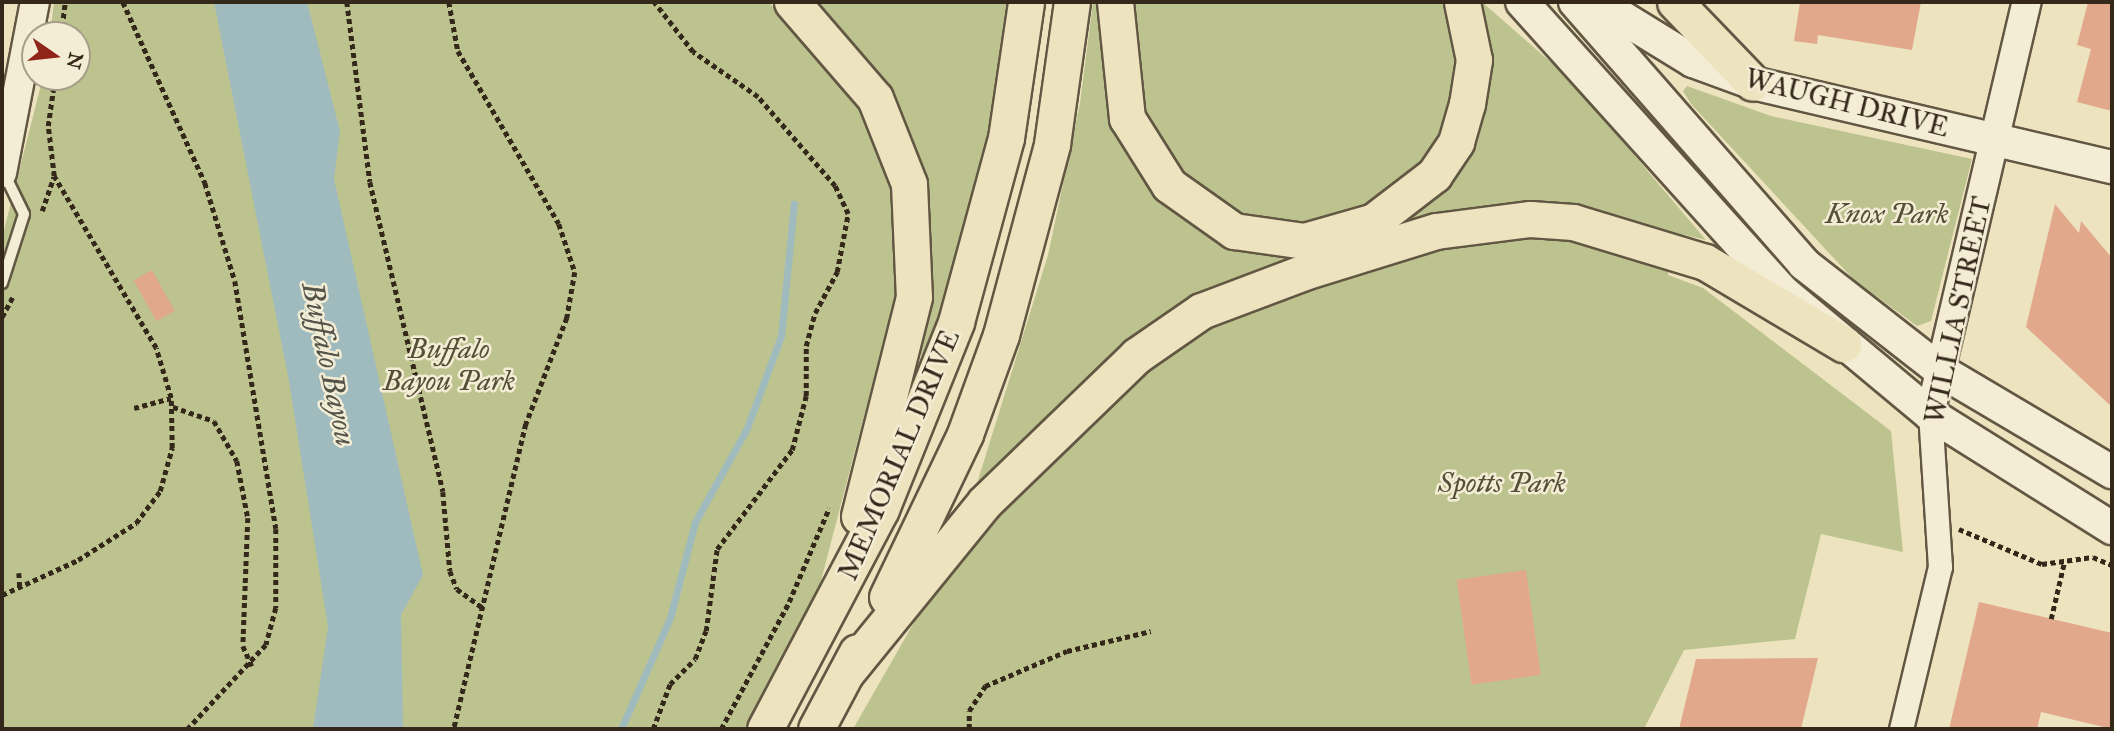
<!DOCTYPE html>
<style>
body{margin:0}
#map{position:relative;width:2114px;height:731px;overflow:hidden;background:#eee3bf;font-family:"IM FELL Great Primer",serif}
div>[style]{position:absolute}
.green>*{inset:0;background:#bdc38f}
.water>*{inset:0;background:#9fbbbd}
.stream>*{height:7px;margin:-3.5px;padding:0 3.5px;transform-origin:3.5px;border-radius:3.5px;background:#9fbbbd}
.building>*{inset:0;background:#e1a88c;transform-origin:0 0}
.path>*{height:4.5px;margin-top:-2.25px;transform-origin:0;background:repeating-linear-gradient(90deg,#34281a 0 5px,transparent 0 8.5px)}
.roads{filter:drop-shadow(2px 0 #625743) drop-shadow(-2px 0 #625743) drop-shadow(0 2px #625743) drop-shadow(0 -2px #625743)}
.service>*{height:10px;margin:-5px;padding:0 5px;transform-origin:5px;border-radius:5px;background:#f4edd5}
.minor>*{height:23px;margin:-11.5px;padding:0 11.5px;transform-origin:11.5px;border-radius:11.5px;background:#f4edd5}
.tertiary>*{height:28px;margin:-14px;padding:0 14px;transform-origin:14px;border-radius:14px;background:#f4edd5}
.secondary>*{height:32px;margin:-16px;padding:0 16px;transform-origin:16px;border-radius:16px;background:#f4edd5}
.primary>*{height:35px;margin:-17.5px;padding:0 17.5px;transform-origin:17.5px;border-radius:17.5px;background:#eee3bf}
span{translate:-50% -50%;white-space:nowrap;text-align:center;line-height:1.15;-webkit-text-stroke:5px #f4edd5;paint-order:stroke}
.street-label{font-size:28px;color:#34281a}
.park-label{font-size:28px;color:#564f37;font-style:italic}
.water-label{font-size:30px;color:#54544b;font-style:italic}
.frame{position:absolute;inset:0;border:4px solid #34281a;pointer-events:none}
.north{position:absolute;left:21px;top:21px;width:70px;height:70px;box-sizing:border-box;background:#f4edd5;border:2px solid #a79e8a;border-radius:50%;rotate:104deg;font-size:19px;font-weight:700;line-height:28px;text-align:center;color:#34281a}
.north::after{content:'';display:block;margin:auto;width:24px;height:32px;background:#8f2418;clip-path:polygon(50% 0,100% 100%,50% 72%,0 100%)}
</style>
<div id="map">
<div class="green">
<i style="clip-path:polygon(54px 2px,769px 2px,859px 109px,877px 144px,891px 188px,896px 294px,817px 596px,744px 729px,2px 729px,2px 238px,43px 77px,77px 77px,77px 35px,50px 35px)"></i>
<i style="clip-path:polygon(807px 2px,1009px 2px,981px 171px,947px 297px,921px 357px,928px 241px)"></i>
<i style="clip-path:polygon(1093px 2px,1106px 2px,1117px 118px,1245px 243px,1420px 204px,1482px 2px,1569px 78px,1706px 240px,1570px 208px,1296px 262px,974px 493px,1048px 255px,1080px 103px)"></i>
<i style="clip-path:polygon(1128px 2px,1454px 2px,1459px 20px,1454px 121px,1401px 193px,1314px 228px,1248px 221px,1198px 195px,1140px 118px)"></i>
<i style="clip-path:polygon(1687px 86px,1771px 116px,1972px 159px,1931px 321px,1917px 326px,1854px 280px,1691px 104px,1683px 91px)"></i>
<i style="clip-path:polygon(1553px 231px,1670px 259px,1668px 275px,1703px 288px,1891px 431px,1903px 552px,1821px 534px,1795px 639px,1684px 650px,1644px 729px,853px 729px,920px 612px,1029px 482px,1167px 343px,1252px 301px,1464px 239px)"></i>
</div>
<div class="water">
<i style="clip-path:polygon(214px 2px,307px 2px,340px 131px,334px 179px,423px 575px,401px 615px,403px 729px,313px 729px,328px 627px,289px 381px)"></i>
</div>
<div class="stream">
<i style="left:621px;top:729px;width:121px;rotate:-66.2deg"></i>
<i style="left:670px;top:618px;width:99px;rotate:-75.4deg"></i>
<i style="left:695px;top:522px;width:107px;rotate:-61deg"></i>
<i style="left:747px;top:428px;width:98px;rotate:-69.7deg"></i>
<i style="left:781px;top:336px;width:133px;rotate:-84.4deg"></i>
</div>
<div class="building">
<i style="clip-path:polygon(1800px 2px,1921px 2px,1912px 50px,1818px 35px,1817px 44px,1794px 41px)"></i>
<i style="clip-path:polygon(2088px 2px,2112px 2px,2112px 111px,2077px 102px,2091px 49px,2077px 45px)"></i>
<i style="clip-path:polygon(2055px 204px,2079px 233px,2081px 221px,2112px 258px,2112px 407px,2026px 327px)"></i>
<i style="left:152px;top:270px;width:47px;height:21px;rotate:61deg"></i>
<i style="left:1526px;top:570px;width:106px;height:70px;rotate:82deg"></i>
<i style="clip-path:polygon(1979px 602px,2112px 633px,2112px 729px,2041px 712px,2037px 729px,1949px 729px)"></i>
<i style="clip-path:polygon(1818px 658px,1801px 729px,1679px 729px,1696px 659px)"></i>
</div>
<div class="path">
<i style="left:123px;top:2px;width:199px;rotate:65.6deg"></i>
<i style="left:205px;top:183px;width:102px;rotate:73deg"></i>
<i style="left:235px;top:281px;width:251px;rotate:80.6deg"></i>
<i style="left:276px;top:529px;width:79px;rotate:90deg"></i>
<i style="left:276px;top:608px;width:38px;rotate:105deg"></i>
<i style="left:266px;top:645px;width:115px;rotate:132.9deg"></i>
<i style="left:347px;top:2px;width:181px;rotate:82.7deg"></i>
<i style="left:370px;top:182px;width:318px;rotate:76.7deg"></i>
<i style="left:443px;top:492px;width:79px;rotate:84.9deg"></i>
<i style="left:450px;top:571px;width:19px;rotate:69deg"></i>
<i style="left:457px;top:589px;width:34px;rotate:36deg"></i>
<i style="left:449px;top:2px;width:50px;rotate:79.6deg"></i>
<i style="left:458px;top:51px;width:200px;rotate:59.7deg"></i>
<i style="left:559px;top:224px;width:51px;rotate:71.6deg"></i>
<i style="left:575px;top:272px;width:47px;rotate:99.9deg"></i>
<i style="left:567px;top:318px;width:114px;rotate:111.1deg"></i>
<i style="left:526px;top:424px;width:313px;rotate:103.3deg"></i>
<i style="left:61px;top:35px;width:33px;rotate:-83deg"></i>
<i style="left:42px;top:211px;width:36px;rotate:-71deg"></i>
<i style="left:2px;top:317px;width:24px;rotate:-62deg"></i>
<i style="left:173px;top:407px;width:43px;rotate:18.9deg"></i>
<i style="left:214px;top:421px;width:46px;rotate:60.1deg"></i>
<i style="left:237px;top:461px;width:58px;rotate:79.1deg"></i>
<i style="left:248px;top:518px;width:128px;rotate:92.2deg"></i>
<i style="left:243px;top:646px;width:22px;rotate:66deg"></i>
<i style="left:134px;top:408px;width:38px;rotate:-15deg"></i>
<i style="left:1959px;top:529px;width:90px;rotate:22.9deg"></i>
<i style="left:2042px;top:564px;width:51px;rotate:-7.8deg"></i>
<i style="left:2093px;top:557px;width:21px;rotate:23deg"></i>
<i style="left:19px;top:573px;width:16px;rotate:86deg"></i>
<i style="left:2px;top:595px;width:84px;rotate:-24.7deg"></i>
<i style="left:78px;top:560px;width:69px;rotate:-32.5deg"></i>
<i style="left:136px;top:523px;width:40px;rotate:-53deg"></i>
<i style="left:160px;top:491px;width:45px;rotate:-74.4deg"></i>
<i style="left:172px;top:448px;width:50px;rotate:-91.1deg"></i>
<i style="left:171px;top:398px;width:52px;rotate:-106.7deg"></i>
<i style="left:156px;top:348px;width:200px;rotate:-120.7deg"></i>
<i style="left:54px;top:176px;width:50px;rotate:-96.8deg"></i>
<i style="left:48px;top:126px;width:49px;rotate:-81.9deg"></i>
<i style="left:2051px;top:619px;width:57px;rotate:-76.9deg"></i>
<i style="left:653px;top:729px;width:48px;rotate:-69.3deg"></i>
<i style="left:670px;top:684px;width:35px;rotate:-45deg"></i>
<i style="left:695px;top:659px;width:30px;rotate:-69deg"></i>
<i style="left:706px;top:631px;width:83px;rotate:-82.4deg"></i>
<i style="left:717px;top:549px;width:124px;rotate:-52.9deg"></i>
<i style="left:792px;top:450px;width:56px;rotate:-75.5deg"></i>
<i style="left:806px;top:396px;width:50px;rotate:-90deg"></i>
<i style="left:806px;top:346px;width:34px;rotate:-75deg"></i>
<i style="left:815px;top:313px;width:47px;rotate:-61.8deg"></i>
<i style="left:837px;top:272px;width:59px;rotate:-79.3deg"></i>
<i style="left:848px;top:214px;width:31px;rotate:-115deg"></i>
<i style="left:835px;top:186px;width:118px;rotate:-130.9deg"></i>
<i style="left:758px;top:97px;width:79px;rotate:-145.3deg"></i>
<i style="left:693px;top:52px;width:63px;rotate:-128deg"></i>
<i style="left:721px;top:729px;width:144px;rotate:-61.8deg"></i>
<i style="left:789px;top:602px;width:102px;rotate:-66.9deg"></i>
<i style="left:969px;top:729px;width:18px;rotate:-90deg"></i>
<i style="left:969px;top:711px;width:30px;rotate:-57deg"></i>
<i style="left:985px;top:686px;width:89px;rotate:-23.1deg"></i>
<i style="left:1067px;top:651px;width:86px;rotate:-13.4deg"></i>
</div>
<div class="roads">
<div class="service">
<i style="left:2px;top:283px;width:72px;rotate:-72.3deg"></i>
<i style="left:24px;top:214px;width:48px;rotate:-116deg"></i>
</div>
<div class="minor">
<i style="left:1901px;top:729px;width:167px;rotate:-76.5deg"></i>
<i style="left:1940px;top:567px;width:153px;rotate:-93.7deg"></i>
</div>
<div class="tertiary">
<i style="left:2px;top:173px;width:174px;rotate:-79.1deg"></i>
<i style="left:1930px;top:414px;width:423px;rotate:-76.8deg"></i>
</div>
<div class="secondary">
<i style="left:1522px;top:2px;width:387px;rotate:48deg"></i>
<i style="left:1781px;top:290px;width:194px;rotate:39.8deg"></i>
<i style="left:1930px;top:414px;width:215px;rotate:32.1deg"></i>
<i style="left:1575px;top:2px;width:348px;rotate:48.8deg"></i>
<i style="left:1804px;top:264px;width:174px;rotate:38deg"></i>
<i style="left:1941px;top:371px;width:199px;rotate:30.6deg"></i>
<i style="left:1597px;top:2px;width:113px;rotate:31.6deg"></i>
<i style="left:1693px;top:61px;width:64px;rotate:20.1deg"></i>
<i style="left:1753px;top:83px;width:369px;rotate:13.2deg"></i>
</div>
<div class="primary">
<i style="left:792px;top:2px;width:127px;rotate:49.2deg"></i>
<i style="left:875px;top:98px;width:92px;rotate:68.4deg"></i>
<i style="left:909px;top:184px;width:113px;rotate:87.5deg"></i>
<i style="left:914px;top:297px;width:226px;rotate:104.1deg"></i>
<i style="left:1115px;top:2px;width:117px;rotate:84.1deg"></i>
<i style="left:1127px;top:118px;width:79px;rotate:57.9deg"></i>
<i style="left:1169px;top:185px;width:80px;rotate:35.3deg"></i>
<i style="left:1234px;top:231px;width:71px;rotate:8.1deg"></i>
<i style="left:1304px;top:241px;width:73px;rotate:-15.9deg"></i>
<i style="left:1374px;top:221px;width:76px;rotate:-37.5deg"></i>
<i style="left:1434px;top:175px;width:40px;rotate:-56deg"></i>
<i style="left:1456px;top:142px;width:40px;rotate:-74deg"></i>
<i style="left:1467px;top:104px;width:45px;rotate:-81deg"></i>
<i style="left:1474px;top:60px;width:59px;rotate:-101.7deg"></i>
<i style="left:1675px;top:2px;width:112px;rotate:46.1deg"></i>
<i style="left:887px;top:597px;width:181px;rotate:-64.4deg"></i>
<i style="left:965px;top:434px;width:105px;rotate:-70deg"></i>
<i style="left:1001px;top:335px;width:198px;rotate:-75deg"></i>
<i style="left:1052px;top:144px;width:143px;rotate:-82deg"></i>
<i style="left:846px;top:673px;width:220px;rotate:-50.9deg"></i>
<i style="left:985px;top:502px;width:210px;rotate:-44deg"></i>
<i style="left:1136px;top:356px;width:79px;rotate:-34.7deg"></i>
<i style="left:1201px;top:311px;width:113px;rotate:-20.7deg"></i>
<i style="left:1307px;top:271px;width:135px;rotate:-17.2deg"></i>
<i style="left:1436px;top:231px;width:95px;rotate:-7.3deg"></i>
<i style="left:1530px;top:219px;width:43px;rotate:4deg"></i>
<i style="left:1573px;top:222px;width:138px;rotate:16.9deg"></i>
<i style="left:1705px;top:262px;width:161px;rotate:30.7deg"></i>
<i style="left:765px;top:729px;width:249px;rotate:-62.2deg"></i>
<i style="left:881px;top:509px;width:201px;rotate:-68.1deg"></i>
<i style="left:956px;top:322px;width:191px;rotate:-74.8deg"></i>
<i style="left:1006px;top:138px;width:137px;rotate:-81.6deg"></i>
<i style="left:816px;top:729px;width:87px;rotate:-62deg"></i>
</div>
</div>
<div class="street-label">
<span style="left:1847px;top:103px;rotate:14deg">WAUGH DRIVE</span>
<span style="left:1958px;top:310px;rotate:-78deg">WILLIA STREET</span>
<span style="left:899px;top:455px;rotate:-67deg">MEMORIAL DRIVE</span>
</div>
<div class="park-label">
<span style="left:1887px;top:214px">Knox Park</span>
<span style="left:449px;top:365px">Buffalo<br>Bayou Park</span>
<span style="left:1502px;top:483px">Spotts Park</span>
</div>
<div class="water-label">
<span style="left:329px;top:364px;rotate:78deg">Buffalo Bayou</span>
</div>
<div class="frame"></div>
<div class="north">N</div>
</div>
